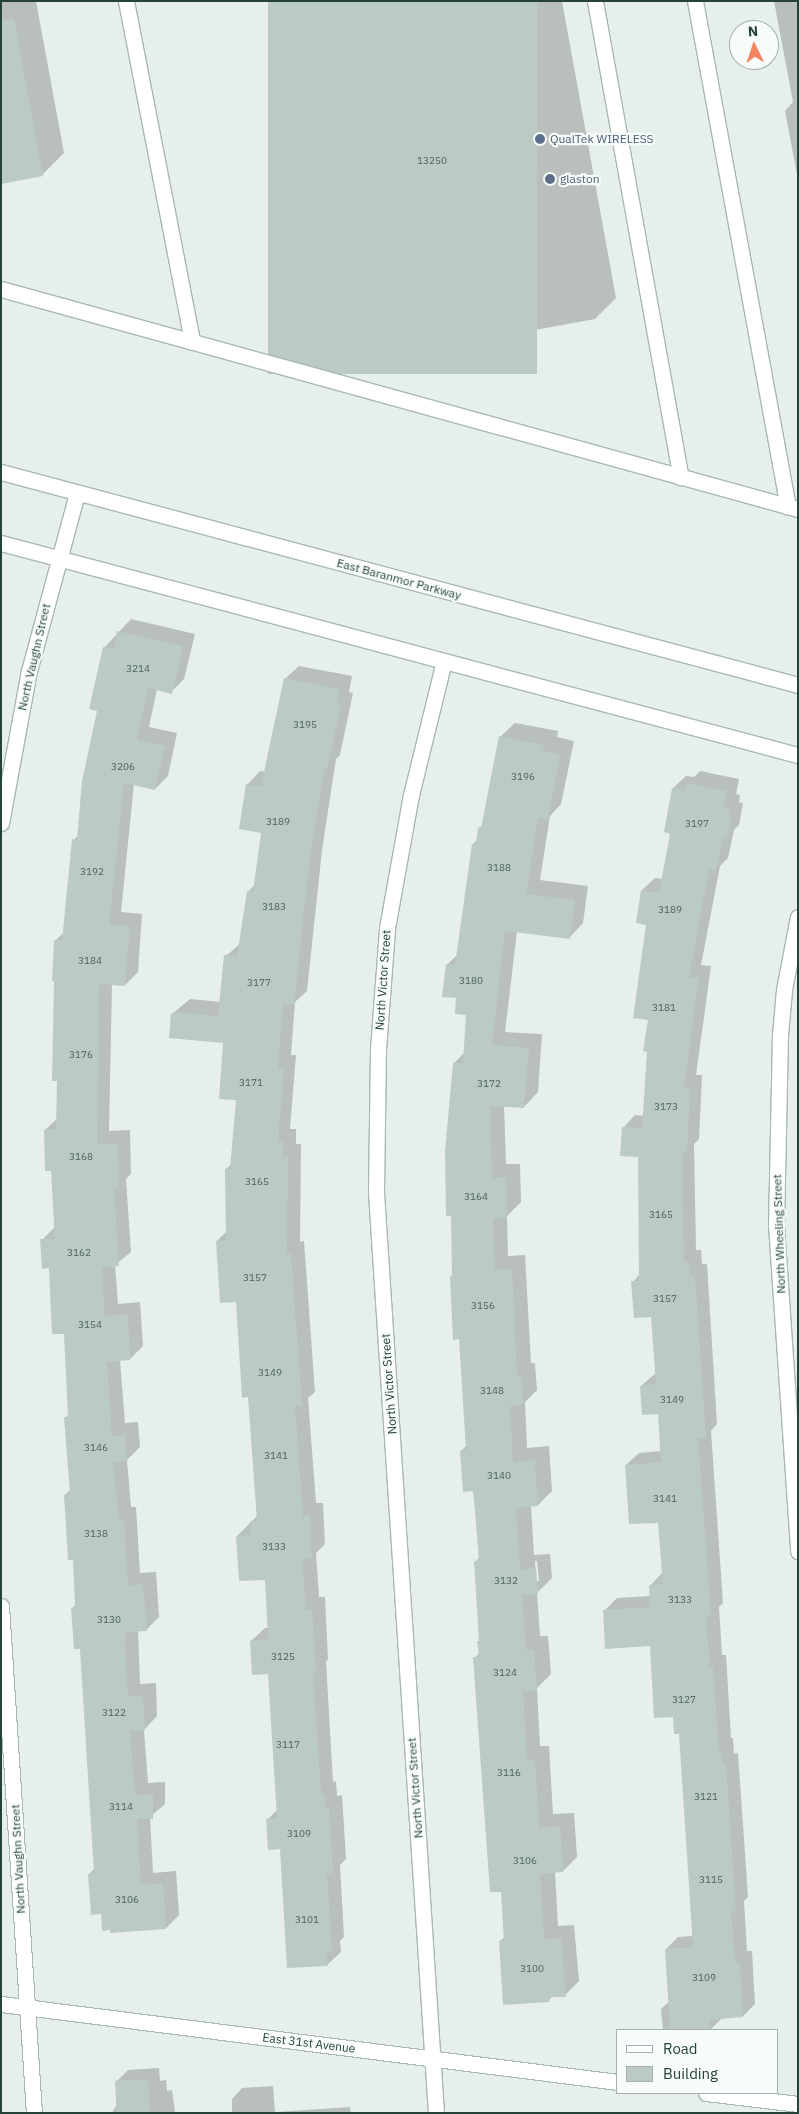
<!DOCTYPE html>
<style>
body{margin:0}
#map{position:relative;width:799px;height:2114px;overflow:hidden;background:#e6efeb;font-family:"IBM Plex Sans",sans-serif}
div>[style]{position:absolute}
.shadow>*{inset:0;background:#0003}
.building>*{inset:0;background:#bbcac4;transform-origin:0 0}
.roads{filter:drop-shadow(1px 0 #a8b8b2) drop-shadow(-1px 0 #a8b8b2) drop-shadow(0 1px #a8b8b2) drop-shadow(0 -1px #a8b8b2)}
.minor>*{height:15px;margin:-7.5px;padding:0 7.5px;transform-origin:7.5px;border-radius:7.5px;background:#fff}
.dots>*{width:14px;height:14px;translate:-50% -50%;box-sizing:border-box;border:2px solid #f7fbf9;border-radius:50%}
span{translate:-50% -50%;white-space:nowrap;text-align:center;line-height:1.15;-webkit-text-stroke:4.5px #f7fbf9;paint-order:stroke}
.number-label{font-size:10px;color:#4a645c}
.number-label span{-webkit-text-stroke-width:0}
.service-label{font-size:12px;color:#4e5e75}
.left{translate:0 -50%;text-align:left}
.street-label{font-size:12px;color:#24423a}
.frame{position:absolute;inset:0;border:2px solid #24423a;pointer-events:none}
.legend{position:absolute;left:616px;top:2029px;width:162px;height:65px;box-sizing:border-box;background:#f7fbf9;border:1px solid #a3b1ad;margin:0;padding:6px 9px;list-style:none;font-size:15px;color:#24423a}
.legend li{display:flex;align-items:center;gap:10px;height:25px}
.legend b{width:25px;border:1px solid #a3b1ad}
.north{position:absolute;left:729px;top:20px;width:50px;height:50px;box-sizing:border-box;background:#f7fbf9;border:1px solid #a3b1ad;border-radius:50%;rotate:356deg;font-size:14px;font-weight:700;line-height:20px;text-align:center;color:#24423a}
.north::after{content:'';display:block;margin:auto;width:18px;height:22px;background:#f4845f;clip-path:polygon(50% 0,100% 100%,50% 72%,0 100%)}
</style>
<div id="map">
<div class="shadow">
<i style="clip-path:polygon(1px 1px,36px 1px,64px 153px,42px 175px,1px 183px)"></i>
<i style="clip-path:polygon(270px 1px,562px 1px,616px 298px,595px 319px,336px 367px)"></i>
<i style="clip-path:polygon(774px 1px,798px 1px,798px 180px,785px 111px,793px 102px)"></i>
<i style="clip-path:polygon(131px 619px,195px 634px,184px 679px,171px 692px,157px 689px,149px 727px,177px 733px,168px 776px,155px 789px,134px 784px,121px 912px,142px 914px,138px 972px,125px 985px,112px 984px,109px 1131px,130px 1130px,131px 1174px,126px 1179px,131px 1252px,115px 1265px,118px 1304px,140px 1302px,143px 1346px,130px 1359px,120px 1360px,125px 1423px,138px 1422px,140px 1447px,127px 1460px,131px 1507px,136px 1507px,140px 1573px,156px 1572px,159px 1617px,146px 1630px,138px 1630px,140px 1684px,156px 1683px,157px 1716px,144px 1730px,148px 1783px,165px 1782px,165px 1804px,150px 1817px,153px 1873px,176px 1871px,179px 1915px,166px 1928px,112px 1932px,102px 1913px,89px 1874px,95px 1868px,81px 1647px,72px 1608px,76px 1605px,74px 1558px,65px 1495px,71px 1489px,65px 1418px,69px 1414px,65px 1333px,42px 1240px,55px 1227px,52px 1170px,45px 1130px,58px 1118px,55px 941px,65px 931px,74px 840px,78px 835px,99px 710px,104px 648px)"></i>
<i style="clip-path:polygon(299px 666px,352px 676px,349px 692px,353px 693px,340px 755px,336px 759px,322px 850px,307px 991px,295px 1002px,291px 1055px,296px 1055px,290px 1129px,296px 1129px,296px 1144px,301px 1144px,300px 1242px,304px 1241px,315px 1392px,308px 1398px,316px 1503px,323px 1503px,325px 1544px,316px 1553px,319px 1597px,325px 1597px,328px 1659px,326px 1662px,333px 1782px,336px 1781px,337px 1796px,342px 1795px,346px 1859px,340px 1865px,344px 1937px,340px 1941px,341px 1952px,327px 1965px,281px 1848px,267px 1820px,278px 1809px,269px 1673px,251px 1641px,265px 1628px,269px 1628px,266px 1578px,237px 1536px,258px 1515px,250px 1396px,237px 1301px,217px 1241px,227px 1231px,226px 1169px,232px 1164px,237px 1099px,225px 1041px,172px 1014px,190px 999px,221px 1002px,226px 956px,241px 943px,248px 892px,255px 884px,263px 832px,247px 785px,260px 771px,265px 772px,285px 679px)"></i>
<i style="clip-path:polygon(evenodd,515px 723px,558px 731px,557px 737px,574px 741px,561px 804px,550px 816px,540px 880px,588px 886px,583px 923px,569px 938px,517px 931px,505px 1032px,542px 1034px,538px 1092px,524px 1107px,504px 1105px,506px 1164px,520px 1164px,521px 1202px,507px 1216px,508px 1256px,525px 1255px,531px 1363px,535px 1363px,537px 1390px,525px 1402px,527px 1448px,549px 1446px,552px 1491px,538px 1505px,531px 1505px,534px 1555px,550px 1554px,552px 1578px,537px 1593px,540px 1636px,548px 1636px,551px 1674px,537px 1688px,540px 1746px,549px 1746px,553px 1814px,574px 1813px,577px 1857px,563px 1871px,555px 1872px,558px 1926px,574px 1925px,579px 1981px,565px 1995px,553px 1996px,548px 2001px,500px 1941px,505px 1937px,502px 1890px,475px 1658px,480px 1652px,476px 1561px,480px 1557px,474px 1490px,461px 1451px,467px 1445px,461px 1338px,451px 1276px,453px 1275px,454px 1063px,465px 1052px,468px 1014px,457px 997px,447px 965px,458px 954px,473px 844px,478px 839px,480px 828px,483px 824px,500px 737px,515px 723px,535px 1561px,537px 1561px,539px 1581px,536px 1581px,535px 1561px)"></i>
<i style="clip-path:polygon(700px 771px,739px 779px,736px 794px,740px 795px,739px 802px,743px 803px,739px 825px,734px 830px,728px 858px,720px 866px,701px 965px,711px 966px,696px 1075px,702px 1075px,699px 1139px,694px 1144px,696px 1250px,701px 1250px,702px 1264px,707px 1264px,717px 1424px,711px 1431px,723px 1603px,719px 1607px,722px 1655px,726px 1655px,731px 1738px,733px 1738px,734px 1754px,738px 1753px,748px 1897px,744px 1901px,747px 1951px,752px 1951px,755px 2004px,743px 2016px,722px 2018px,710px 2030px,663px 2030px,661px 2009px,670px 2001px,666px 1949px,678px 1937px,693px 1936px,680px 1732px,651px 1645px,604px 1611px,617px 1598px,651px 1596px,650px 1586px,662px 1573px,660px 1522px,626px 1465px,639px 1453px,662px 1451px,659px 1412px,641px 1386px,656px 1373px,652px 1316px,633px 1282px,640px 1274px,639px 1156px,623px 1128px,635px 1115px,644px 1116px,649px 1019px,648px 924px,642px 890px,655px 878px,662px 879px,672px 833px,673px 788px,686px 776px,694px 777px)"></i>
<i style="clip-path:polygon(159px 2068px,160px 2081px,166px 2080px,167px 2091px,172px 2090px,175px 2113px,112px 2113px,116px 2106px,116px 2082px,128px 2070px)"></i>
<i style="clip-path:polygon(273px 2086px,275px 2112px,350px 2107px,351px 2113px,232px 2113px,232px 2099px,242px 2088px)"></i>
</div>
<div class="building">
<i style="left:268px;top:1px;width:269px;height:373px"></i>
<i style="clip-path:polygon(14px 19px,43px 176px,1px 184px,1px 20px)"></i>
<i style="clip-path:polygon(117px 631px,183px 646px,172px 694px,148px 688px,137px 740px,165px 746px,155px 790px,124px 783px,109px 925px,130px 926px,125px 986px,99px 984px,97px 1144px,118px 1143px,119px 1188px,114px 1188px,119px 1266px,102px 1267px,105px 1316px,128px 1314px,130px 1360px,107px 1362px,112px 1436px,125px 1435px,127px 1461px,113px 1462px,119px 1520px,124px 1519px,128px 1585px,143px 1584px,147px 1631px,126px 1632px,125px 1646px,128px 1696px,143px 1695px,145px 1730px,130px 1731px,135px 1795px,153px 1794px,153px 1819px,137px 1819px,141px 1885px,163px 1883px,166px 1929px,110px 1933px,110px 1930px,102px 1931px,101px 1914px,91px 1915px,88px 1874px,94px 1873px,80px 1649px,74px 1649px,71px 1608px,75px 1608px,73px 1560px,68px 1560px,64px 1495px,70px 1494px,64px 1417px,68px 1417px,64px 1334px,52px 1334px,49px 1268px,42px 1269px,40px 1239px,55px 1239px,51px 1171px,45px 1171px,44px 1130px,56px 1129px,57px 1081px,52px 1081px,54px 981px,52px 981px,54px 940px,62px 941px,72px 839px,77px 840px,82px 781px,97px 711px,89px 709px,103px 647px,114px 649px)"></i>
<i style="clip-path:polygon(284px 678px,340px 689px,336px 705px,341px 705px,327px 769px,324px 769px,309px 864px,294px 1005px,283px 1004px,278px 1067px,284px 1068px,278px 1142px,283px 1142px,283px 1157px,288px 1156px,287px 1254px,291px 1254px,302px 1406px,295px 1406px,303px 1516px,310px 1516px,312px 1558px,302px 1559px,306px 1610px,312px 1610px,316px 1674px,313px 1674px,321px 1794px,324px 1794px,325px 1808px,329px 1808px,333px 1873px,327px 1874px,332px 1951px,327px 1951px,328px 1966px,287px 1968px,280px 1849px,268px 1850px,266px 1819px,277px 1818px,268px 1674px,252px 1675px,250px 1641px,268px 1639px,265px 1580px,239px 1581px,236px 1536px,251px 1534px,250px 1521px,257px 1521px,248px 1397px,242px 1398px,236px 1302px,220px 1303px,216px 1241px,226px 1240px,225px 1169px,230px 1169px,236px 1100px,219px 1099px,223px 1043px,169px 1038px,171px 1013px,175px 1014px,175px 1012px,218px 1016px,224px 955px,237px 956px,247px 891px,253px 892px,261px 833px,239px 829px,246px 784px,261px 786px)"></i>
<i style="clip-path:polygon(499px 736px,544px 745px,543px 751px,560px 755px,548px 820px,538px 818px,526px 894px,575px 900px,570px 939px,505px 931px,492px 1045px,529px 1048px,524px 1108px,490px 1106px,492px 1178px,506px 1177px,507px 1218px,493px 1218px,495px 1270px,512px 1269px,517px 1377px,521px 1376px,523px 1405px,510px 1406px,513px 1462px,535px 1460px,538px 1506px,516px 1508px,520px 1569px,536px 1568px,538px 1594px,522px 1595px,526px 1650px,534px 1649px,537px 1690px,523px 1691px,527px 1760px,535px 1759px,539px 1828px,560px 1826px,563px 1872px,540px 1874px,544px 1939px,561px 1938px,566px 1997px,549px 1997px,549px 2002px,503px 2005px,499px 1941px,504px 1941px,501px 1892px,490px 1892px,473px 1657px,479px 1657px,477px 1641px,479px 1641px,474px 1561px,479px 1561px,475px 1510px,473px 1491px,463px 1492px,460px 1451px,466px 1450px,459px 1339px,453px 1340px,450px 1276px,452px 1276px,451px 1216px,446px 1216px,445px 1151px,453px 1063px,463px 1063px,466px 1015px,455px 1014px,456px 998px,442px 997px,446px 964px,455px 965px,472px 844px,476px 845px,478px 827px,481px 828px)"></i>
<i style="clip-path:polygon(687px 783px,727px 791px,724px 806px,729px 807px,728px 814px,731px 815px,727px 839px,723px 838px,716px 871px,709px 870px,689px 977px,699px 978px,684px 1087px,690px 1087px,687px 1153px,682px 1152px,684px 1262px,689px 1262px,690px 1276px,695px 1276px,706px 1438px,698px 1439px,711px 1617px,706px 1617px,710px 1667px,713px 1667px,719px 1750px,721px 1750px,722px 1766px,726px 1765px,736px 1911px,731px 1911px,735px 1963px,740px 1963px,743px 2017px,709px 2020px,710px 2030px,670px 2030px,665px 1949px,693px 1947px,679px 1734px,674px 1734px,673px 1717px,654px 1718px,650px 1646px,605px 1649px,603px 1610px,650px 1607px,649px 1585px,663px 1584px,658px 1523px,629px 1524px,625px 1465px,661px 1462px,658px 1414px,642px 1415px,640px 1386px,656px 1384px,651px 1317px,634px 1318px,631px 1281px,639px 1281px,638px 1157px,620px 1156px,622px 1127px,642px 1128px,647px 1052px,643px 1051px,648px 1020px,633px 1018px,646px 925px,636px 923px,641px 890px,659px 893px,670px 834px,664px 832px,672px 788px,685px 790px)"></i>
<i style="left:148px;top:2079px;width:34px;height:33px;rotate:87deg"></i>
</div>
<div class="roads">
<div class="minor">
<i style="left:126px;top:1px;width:347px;rotate:79deg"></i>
<i style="left:595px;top:1px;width:484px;rotate:79.8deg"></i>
<i style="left:695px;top:1px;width:514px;rotate:79.59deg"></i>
<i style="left:1px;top:289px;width:827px;rotate:15.43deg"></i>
<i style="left:1px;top:472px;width:825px;rotate:14.96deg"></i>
<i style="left:1px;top:543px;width:825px;rotate:14.9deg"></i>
<i style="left:1px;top:823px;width:155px;rotate:-79.6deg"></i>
<i style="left:29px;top:671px;width:184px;rotate:-74.9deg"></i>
<i style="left:798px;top:917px;width:74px;rotate:100.9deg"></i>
<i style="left:784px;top:990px;width:45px;rotate:95.1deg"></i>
<i style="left:780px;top:1035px;width:190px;rotate:91.2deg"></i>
<i style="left:776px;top:1225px;width:327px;rotate:86.1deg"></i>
<i style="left:1px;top:1606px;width:508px;rotate:86.28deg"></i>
<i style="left:1px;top:2004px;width:622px;rotate:7.21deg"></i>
<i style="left:706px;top:2093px;width:93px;rotate:6.8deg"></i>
<i style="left:436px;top:2113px;width:923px;rotate:-93.73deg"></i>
<i style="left:376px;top:1192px;width:143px;rotate:-89.2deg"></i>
<i style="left:378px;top:1049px;width:121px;rotate:-85.7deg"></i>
<i style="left:387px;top:928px;width:135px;rotate:-79.8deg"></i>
<i style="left:411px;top:795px;width:138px;rotate:-76.2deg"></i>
</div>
</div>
<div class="dots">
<i style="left:540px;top:139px;background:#5c6f8a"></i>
<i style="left:550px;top:179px;background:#5c6f8a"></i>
</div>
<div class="number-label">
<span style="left:432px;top:161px">13250</span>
<span style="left:138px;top:669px">3214</span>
<span style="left:305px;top:725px">3195</span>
<span style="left:123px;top:767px">3206</span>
<span style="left:523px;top:777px">3196</span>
<span style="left:278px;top:822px">3189</span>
<span style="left:697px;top:824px">3197</span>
<span style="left:499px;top:868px">3188</span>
<span style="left:92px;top:872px">3192</span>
<span style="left:274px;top:907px">3183</span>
<span style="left:670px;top:910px">3189</span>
<span style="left:90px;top:961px">3184</span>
<span style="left:471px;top:981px">3180</span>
<span style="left:259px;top:983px">3177</span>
<span style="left:664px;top:1008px">3181</span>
<span style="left:81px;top:1055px">3176</span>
<span style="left:251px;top:1083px">3171</span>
<span style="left:489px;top:1084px">3172</span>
<span style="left:666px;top:1107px">3173</span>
<span style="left:81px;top:1157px">3168</span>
<span style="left:257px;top:1182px">3165</span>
<span style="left:476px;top:1197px">3164</span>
<span style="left:661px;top:1215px">3165</span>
<span style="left:79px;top:1253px">3162</span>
<span style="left:255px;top:1278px">3157</span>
<span style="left:665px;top:1299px">3157</span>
<span style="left:483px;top:1306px">3156</span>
<span style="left:90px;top:1325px">3154</span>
<span style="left:270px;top:1373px">3149</span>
<span style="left:492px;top:1391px">3148</span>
<span style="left:672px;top:1400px">3149</span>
<span style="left:96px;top:1448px">3146</span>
<span style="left:276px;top:1456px">3141</span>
<span style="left:499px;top:1476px">3140</span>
<span style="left:665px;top:1499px">3141</span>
<span style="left:96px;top:1534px">3138</span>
<span style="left:274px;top:1547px">3133</span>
<span style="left:506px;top:1581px">3132</span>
<span style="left:680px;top:1600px">3133</span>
<span style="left:109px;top:1620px">3130</span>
<span style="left:283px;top:1657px">3125</span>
<span style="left:505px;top:1673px">3124</span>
<span style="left:684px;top:1700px">3127</span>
<span style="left:114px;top:1713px">3122</span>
<span style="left:288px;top:1745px">3117</span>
<span style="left:509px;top:1773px">3116</span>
<span style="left:706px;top:1797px">3121</span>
<span style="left:121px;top:1807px">3114</span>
<span style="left:299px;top:1834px">3109</span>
<span style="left:525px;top:1861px">3106</span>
<span style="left:711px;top:1880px">3115</span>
<span style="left:127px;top:1900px">3106</span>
<span style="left:307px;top:1920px">3101</span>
<span style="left:532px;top:1969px">3100</span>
<span style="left:704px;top:1978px">3109</span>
</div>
<div class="service-label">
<span class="left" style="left:550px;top:139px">QualTek WIRELESS</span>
<span class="left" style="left:560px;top:179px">glaston</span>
</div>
<div class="street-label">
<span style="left:399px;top:579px;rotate:15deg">East Baranmor Parkway</span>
<span style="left:34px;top:657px;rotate:-77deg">North Vaughn Street</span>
<span style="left:383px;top:980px;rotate:-86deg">North Victor Street</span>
<span style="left:779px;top:1234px;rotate:-92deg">North Wheeling Street</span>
<span style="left:389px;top:1384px;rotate:-94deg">North Victor Street</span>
<span style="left:415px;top:1788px;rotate:-94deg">North Victor Street</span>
<span style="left:18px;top:1859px;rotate:-93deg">North Vaughn Street</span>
<span style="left:309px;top:2043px;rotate:7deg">East 31st Avenue</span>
</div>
<div class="frame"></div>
<ul class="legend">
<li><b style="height:6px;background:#fff"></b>Road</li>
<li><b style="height:14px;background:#bbcac4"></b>Building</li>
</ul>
<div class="north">N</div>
</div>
